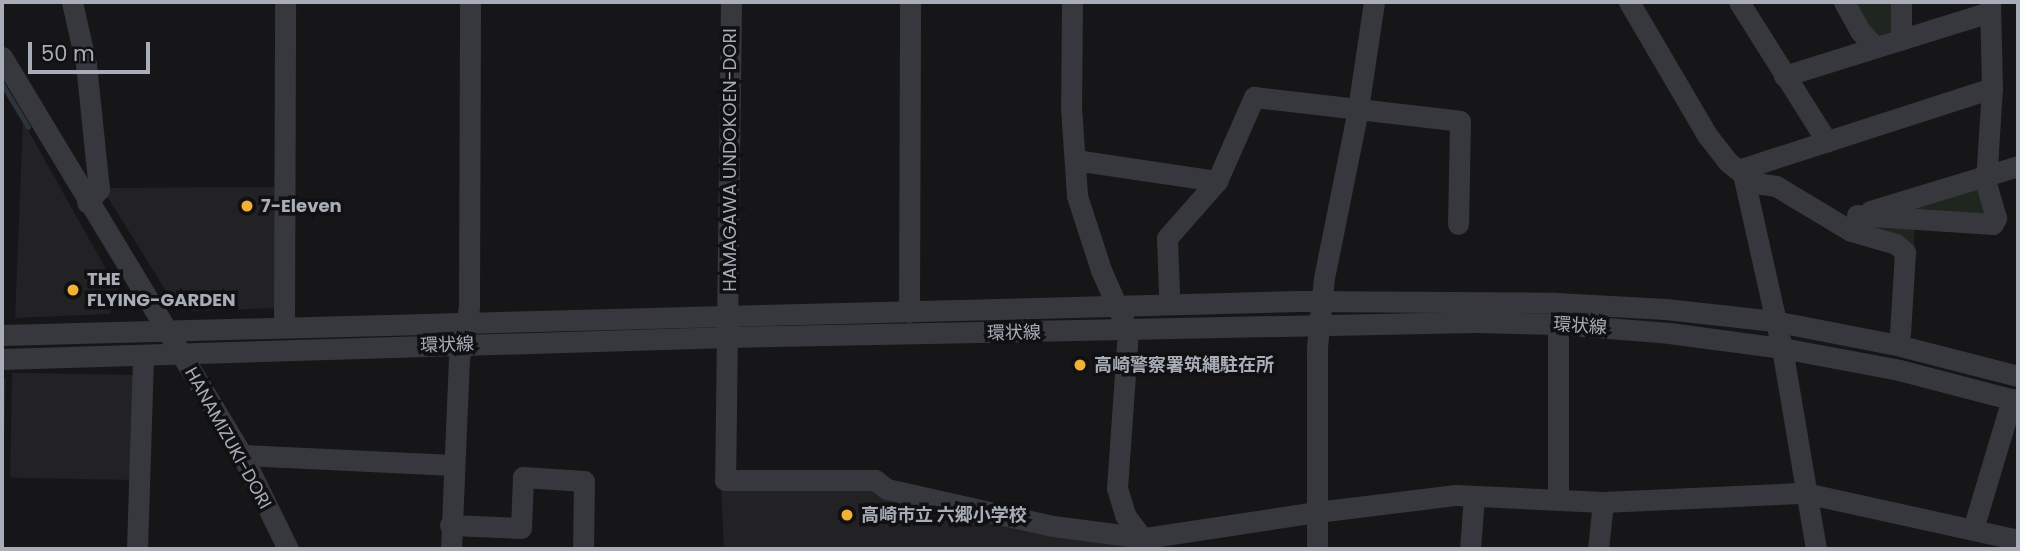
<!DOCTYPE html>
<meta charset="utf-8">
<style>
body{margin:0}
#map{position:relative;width:2020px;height:551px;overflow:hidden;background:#161618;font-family:Poppins,"Noto Sans JP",sans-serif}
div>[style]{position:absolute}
.built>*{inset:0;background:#222225;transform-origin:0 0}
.green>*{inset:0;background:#1e261f}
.stream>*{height:5px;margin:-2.5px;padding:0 2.5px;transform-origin:2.5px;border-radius:2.5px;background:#2c353c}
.minor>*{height:21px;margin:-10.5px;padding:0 10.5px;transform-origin:10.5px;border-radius:10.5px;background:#37383d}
.dots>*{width:19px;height:19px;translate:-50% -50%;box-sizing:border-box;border:4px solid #111113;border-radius:50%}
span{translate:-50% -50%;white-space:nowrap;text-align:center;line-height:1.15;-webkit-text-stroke:7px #111113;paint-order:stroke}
.street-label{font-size:18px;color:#a8adb8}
.poi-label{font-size:18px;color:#a8adb8;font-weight:700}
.left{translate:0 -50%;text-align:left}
.frame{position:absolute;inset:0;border:4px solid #a8adb8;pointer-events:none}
.scale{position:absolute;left:28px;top:42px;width:122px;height:32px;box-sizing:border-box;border:4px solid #a8adb8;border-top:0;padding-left:9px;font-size:21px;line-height:24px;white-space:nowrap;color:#a8adb8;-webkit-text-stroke:5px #111113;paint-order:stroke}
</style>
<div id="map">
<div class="built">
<i style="clip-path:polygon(23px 121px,121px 296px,109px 314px,15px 318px)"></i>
<i style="clip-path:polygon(276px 187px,278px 308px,192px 311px,171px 299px,105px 193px,108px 188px)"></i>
<i style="left:135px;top:375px;width:105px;height:123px;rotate:91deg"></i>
<i style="clip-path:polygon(2px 378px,6px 378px,4px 445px,2px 445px)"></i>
<i style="clip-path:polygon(721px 488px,874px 489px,1137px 543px,1142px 549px,724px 549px)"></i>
</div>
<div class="green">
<i style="clip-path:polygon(1851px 2px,1896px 2px,1896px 29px,1879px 39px,1871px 36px)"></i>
<i style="clip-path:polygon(1975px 184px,1989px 214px,1890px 213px)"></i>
<i style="clip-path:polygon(1915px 225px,1913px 260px,1848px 226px)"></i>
</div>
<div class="stream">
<i style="left:2px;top:84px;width:50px;rotate:58.8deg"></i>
</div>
<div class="minor">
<i style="left:72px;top:2px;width:64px;rotate:77.3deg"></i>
<i style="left:86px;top:64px;width:126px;rotate:84.1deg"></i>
<i style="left:99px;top:189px;width:18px;rotate:131deg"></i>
<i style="left:731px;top:2px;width:478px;rotate:90.7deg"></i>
<i style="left:725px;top:480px;width:150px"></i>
<i style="left:875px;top:480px;width:15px;rotate:37deg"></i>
<i style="left:887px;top:489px;width:170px;rotate:12.6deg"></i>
<i style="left:1053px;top:526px;width:93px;rotate:7.4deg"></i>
<i style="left:1145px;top:538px;width:174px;rotate:-8.6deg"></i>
<i style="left:1317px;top:512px;width:140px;rotate:-7deg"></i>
<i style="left:1456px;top:495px;width:147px;rotate:2.7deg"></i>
<i style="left:1603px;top:502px;width:202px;rotate:-2.6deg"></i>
<i style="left:1805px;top:493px;width:218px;rotate:12.4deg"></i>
<i style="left:1072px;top:2px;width:105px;rotate:90.5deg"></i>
<i style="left:1071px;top:107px;width:89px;rotate:86.1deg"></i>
<i style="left:1077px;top:196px;width:78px;rotate:72deg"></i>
<i style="left:1101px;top:270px;width:67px;rotate:66.1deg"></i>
<i style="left:1128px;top:331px;width:157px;rotate:94deg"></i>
<i style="left:1117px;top:488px;width:28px;rotate:73deg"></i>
<i style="left:1125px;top:515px;width:36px;rotate:53deg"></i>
<i style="left:1629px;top:2px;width:154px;rotate:59.6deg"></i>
<i style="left:1707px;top:135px;width:34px;rotate:52deg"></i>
<i style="left:1728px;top:162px;width:19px;rotate:39deg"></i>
<i style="left:1743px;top:174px;width:21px;rotate:28deg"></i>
<i style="left:1762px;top:184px;width:14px;rotate:8deg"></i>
<i style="left:1776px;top:186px;width:87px;rotate:31deg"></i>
<i style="left:1851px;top:231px;width:47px;rotate:16.1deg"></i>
<i style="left:1896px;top:244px;width:12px;rotate:42deg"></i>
<i style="left:1905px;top:252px;width:81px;rotate:93.5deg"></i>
<i style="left:1900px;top:333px;width:12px;rotate:104deg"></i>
<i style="left:1739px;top:2px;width:165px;rotate:57.8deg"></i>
<i style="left:1844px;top:2px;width:33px;rotate:61deg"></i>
<i style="left:1860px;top:31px;width:21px;rotate:47deg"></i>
<i style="left:1901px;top:2px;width:38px;rotate:90deg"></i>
<i style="left:2px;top:57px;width:465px;rotate:58.9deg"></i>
<i style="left:242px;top:455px;width:105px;rotate:63.9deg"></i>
<i style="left:1784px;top:76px;width:216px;rotate:-17.3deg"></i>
<i style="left:1075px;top:160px;width:144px;rotate:8.4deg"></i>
<i style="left:1738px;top:170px;width:267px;rotate:-17.9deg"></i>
<i style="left:1743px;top:174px;width:178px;rotate:77.4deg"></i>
<i style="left:1782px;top:348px;width:204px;rotate:80.4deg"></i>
<i style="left:1870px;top:211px;width:155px;rotate:-16.9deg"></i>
<i style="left:1857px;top:215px;width:136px;rotate:3.8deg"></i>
<i style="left:1993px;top:224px;width:7px;rotate:-63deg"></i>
<i style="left:1996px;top:218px;width:36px;rotate:-106deg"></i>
<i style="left:1986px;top:183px;width:95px;rotate:-86.4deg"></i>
<i style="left:1992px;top:88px;width:86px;rotate:-91.3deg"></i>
<i style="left:1169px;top:293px;width:55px;rotate:-92.1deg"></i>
<i style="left:1167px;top:238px;width:76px;rotate:-48.7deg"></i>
<i style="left:1217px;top:181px;width:92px;rotate:-66.2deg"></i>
<i style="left:1254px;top:97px;width:207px;rotate:6.6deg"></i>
<i style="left:1460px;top:121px;width:103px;rotate:91.1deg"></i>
<i style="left:909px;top:312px;width:310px;rotate:-89.8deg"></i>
<i style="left:284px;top:327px;width:325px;rotate:-89.8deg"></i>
<i style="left:2px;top:335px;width:1297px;rotate:-1.5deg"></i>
<i style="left:1299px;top:301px;width:257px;rotate:0.4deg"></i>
<i style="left:1556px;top:303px;width:110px;rotate:3.1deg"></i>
<i style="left:1666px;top:309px;width:109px;rotate:6.3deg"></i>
<i style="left:1774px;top:321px;width:125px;rotate:11deg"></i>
<i style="left:1897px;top:345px;width:125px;rotate:14.4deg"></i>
<i style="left:2px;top:359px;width:726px;rotate:-1.74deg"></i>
<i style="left:728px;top:337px;width:746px;rotate:-1.15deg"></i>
<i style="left:1474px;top:322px;width:84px;rotate:1.4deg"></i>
<i style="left:1558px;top:324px;width:111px;rotate:4.6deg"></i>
<i style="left:1669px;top:333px;width:114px;rotate:7.6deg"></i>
<i style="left:1782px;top:348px;width:119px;rotate:10.6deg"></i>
<i style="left:1899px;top:370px;width:123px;rotate:14.6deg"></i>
<i style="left:242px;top:455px;width:211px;rotate:2.7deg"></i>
<i style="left:1558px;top:500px;width:176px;rotate:-90deg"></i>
<i style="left:450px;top:525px;width:71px;rotate:2.4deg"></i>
<i style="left:521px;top:528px;width:51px;rotate:-87.8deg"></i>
<i style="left:523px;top:477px;width:61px;rotate:3.8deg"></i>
<i style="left:584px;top:481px;width:68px;rotate:90.8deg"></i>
<i style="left:1973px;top:529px;width:136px;rotate:-73.3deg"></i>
<i style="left:137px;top:549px;width:194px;rotate:-88.2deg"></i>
<i style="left:451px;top:549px;width:190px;rotate:-87.6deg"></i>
<i style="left:459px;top:359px;width:53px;rotate:-79.1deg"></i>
<i style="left:469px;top:307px;width:305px;rotate:-89.8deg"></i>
<i style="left:1317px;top:549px;width:202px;rotate:-90deg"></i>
<i style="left:1317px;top:347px;width:69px;rotate:-84.2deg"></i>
<i style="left:1324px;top:278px;width:172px;rotate:-78.6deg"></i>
<i style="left:1358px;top:109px;width:108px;rotate:-81.5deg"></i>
<i style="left:1470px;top:549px;width:53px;rotate:-85.7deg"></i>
<i style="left:1598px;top:549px;width:47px;rotate:-83.9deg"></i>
</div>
<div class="dots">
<i style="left:247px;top:206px;background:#f2b134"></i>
<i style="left:73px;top:290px;background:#f2b134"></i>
<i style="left:1080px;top:365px;background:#f2b134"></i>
<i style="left:847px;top:515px;background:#f2b134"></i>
</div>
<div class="street-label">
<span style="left:730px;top:160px;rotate:-90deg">HAMAGAWA UNDOKOEN-DORI</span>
<span style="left:1580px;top:326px;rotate:4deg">環状線</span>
<span style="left:1014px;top:333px;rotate:-1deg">環状線</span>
<span style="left:447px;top:345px;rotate:-2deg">環状線</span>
<span style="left:228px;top:438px;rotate:61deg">HANAMIZUKI-DORI</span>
</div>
<div class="poi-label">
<span class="left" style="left:261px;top:206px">7-Eleven</span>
<span class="left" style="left:87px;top:290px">THE<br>FLYING-GARDEN</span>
<span class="left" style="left:1094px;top:365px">高崎警察署筑縄駐在所</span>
<span class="left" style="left:861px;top:515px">高崎市立 六郷小学校</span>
</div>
<div class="frame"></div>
<div class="scale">50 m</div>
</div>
